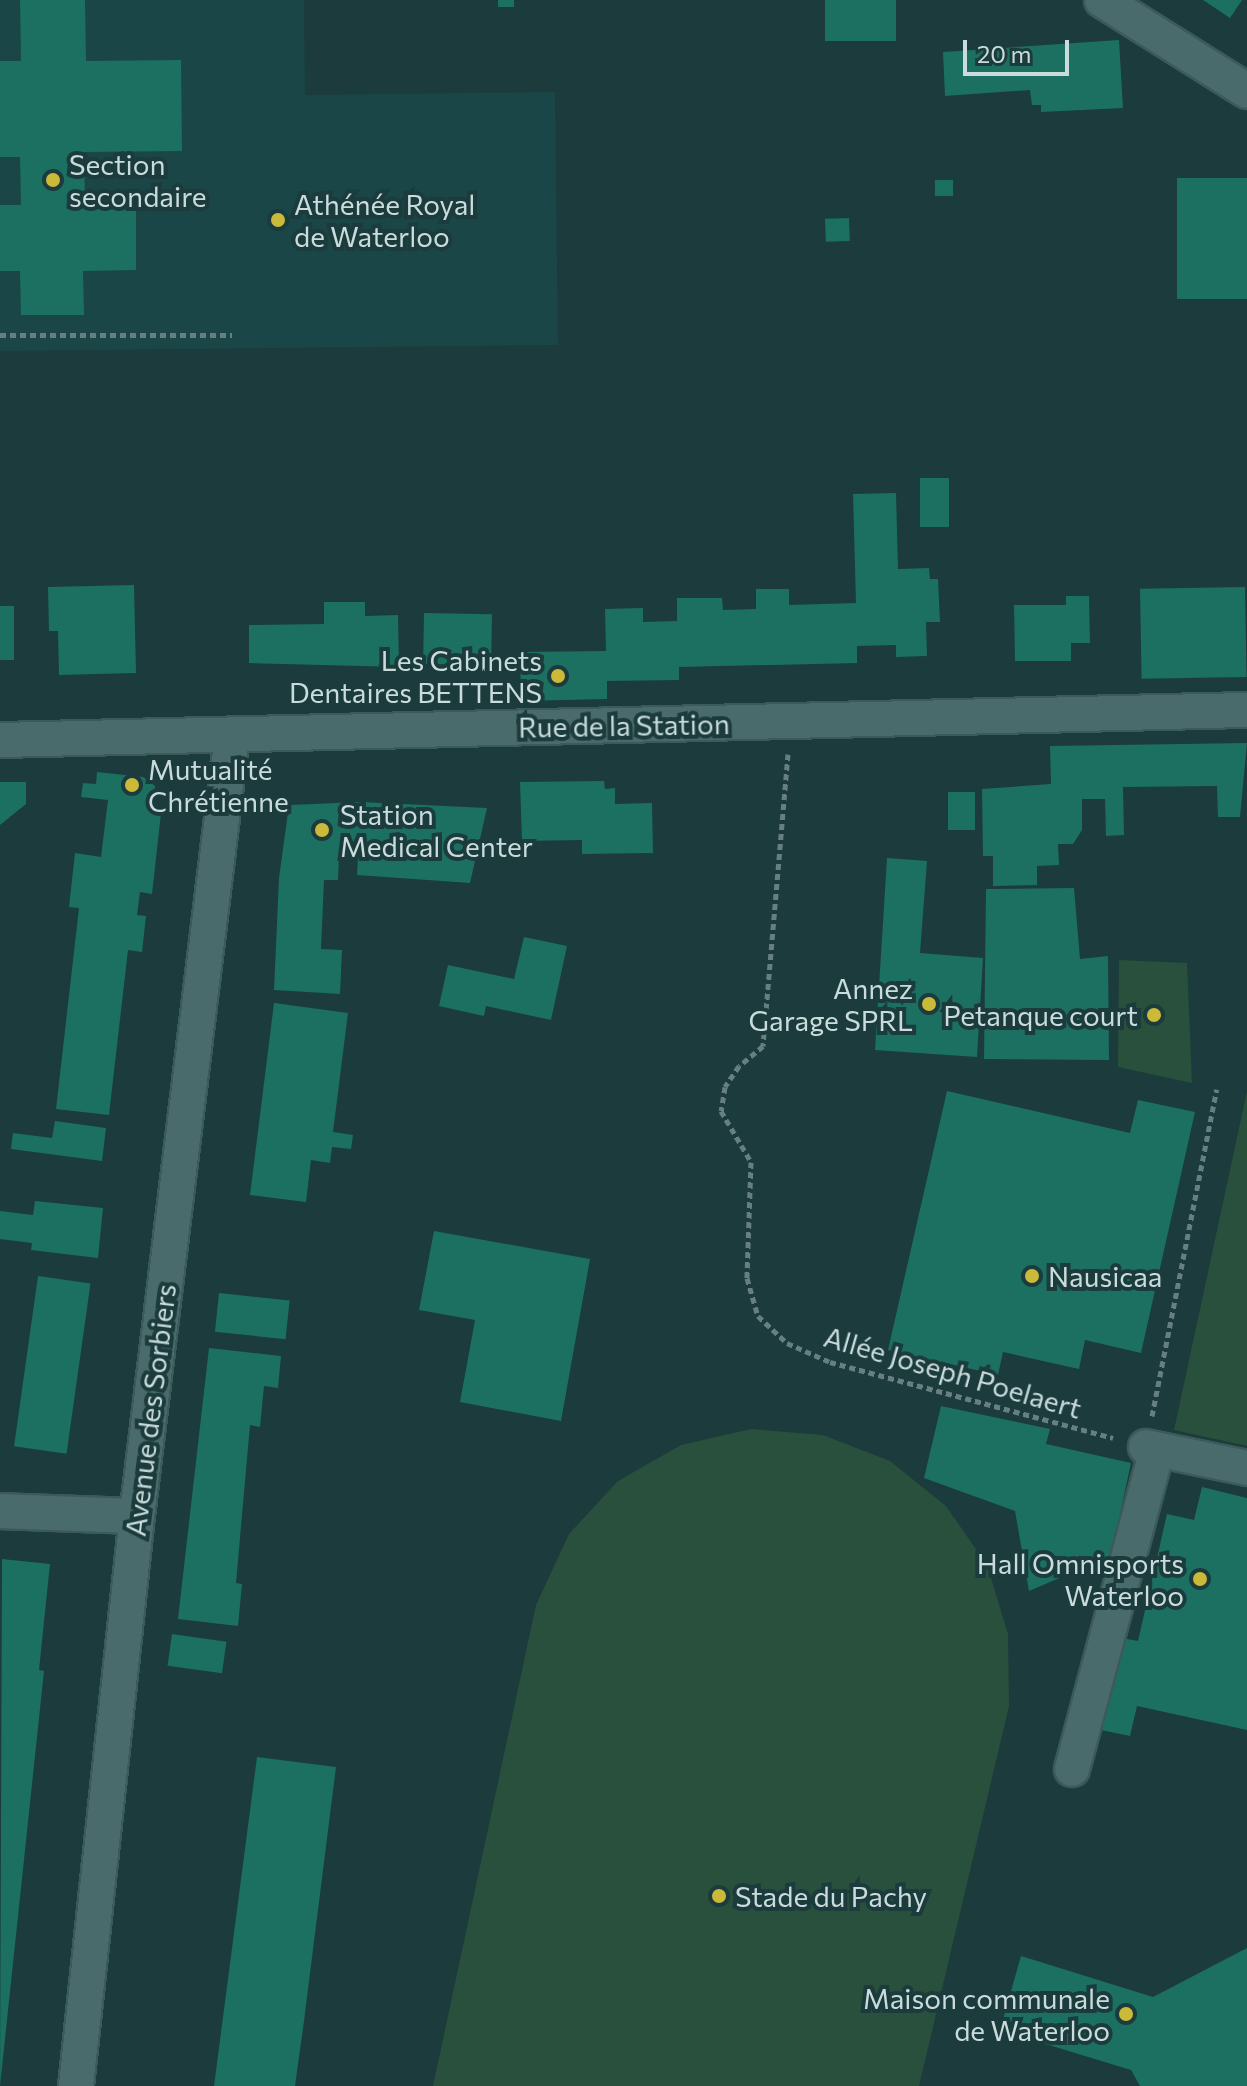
<!DOCTYPE html>
<meta charset="utf-8">
<style>
body{margin:0}
#map{position:relative;width:1247px;height:2086px;overflow:hidden;background:#1b3b3c;font-family:Commissioner,sans-serif}
div>[style]{position:absolute}
.built>*{inset:0;background:#1a4647}
.green>*{inset:0;background:#29503c}
.building>*{inset:0;background:#1b7062;transform-origin:0 0}
.path>*{height:5px;margin-top:-2.5px;transform-origin:0;background:repeating-linear-gradient(90deg,#668081 0 6px,transparent 0 10px)}
.roads{filter:drop-shadow(2px 0 #3d5a5a) drop-shadow(-2px 0 #3d5a5a) drop-shadow(0 2px #3d5a5a) drop-shadow(0 -2px #3d5a5a)}
.minor>*{height:34px;margin:-17px;padding:0 17px;transform-origin:17px;border-radius:17px;background:#4a6b6c}
.dots>*{width:22px;height:22px;translate:-50% -50%;box-sizing:border-box;border:4px solid #1b3b3c;border-radius:50%}
span{translate:-50% -50%;white-space:nowrap;text-align:center;line-height:1.15;-webkit-text-stroke:8px #1b3b3c;paint-order:stroke}
.poi-label{font-size:28px;color:#c9dbdb}
.left{translate:0 -50%;text-align:left}
.right{translate:-100% -50%;text-align:right}
.street-label{font-size:28px;color:#c9dbdb}
.scale{position:absolute;left:963px;top:40px;width:106px;height:36px;box-sizing:border-box;border:4px solid #c9dbdb;border-top:0;padding-left:10px;font-size:24px;line-height:28px;white-space:nowrap;color:#c9dbdb;-webkit-text-stroke:6px #1b3b3c;paint-order:stroke}
</style>
<div id="map">
<div class="built">
<i style="clip-path:polygon(0 0,304px 0,305px 95px,555px 92px,558px 345px,0 351px)"></i>
</div>
<div class="green">
<i style="clip-path:polygon(1119px 960px,1187px 963px,1192px 1083px,1118px 1067px)"></i>
<i style="clip-path:polygon(1247px 1091px,1247px 1446px,1174px 1430px)"></i>
<i style="clip-path:polygon(751px 1429px,823px 1435px,890px 1461px,946px 1506px,987px 1565px,1008px 1634px,1009px 1706px,919px 2086px,433px 2086px,536px 1605px,569px 1534px,618px 1481px,681px 1445px)"></i>
</div>
<div class="building">
<i style="clip-path:polygon(20px 0,85px 0,86px 61px,181px 60px,182px 151px,84px 152px,85px 203px,136px 202px,136px 270px,83px 271px,84px 315px,21px 315px,20px 271px,0 271px,0 205px,21px 205px,20px 157px,0 157px,0 61px,21px 61px)"></i>
<i style="left:498px;top:0;width:16px;height:7px"></i>
<i style="left:825px;top:0;width:71px;height:41px"></i>
<i style="clip-path:polygon(1203px 0,1242px 0,1230px 18px)"></i>
<i style="clip-path:polygon(1119px 40px,1123px 108px,1041px 112px,1041px 105px,1032px 105px,1030px 90px,945px 96px,943px 52px)"></i>
<i style="left:1247px;top:178px;width:121px;height:70px;rotate:90deg"></i>
<i style="left:935px;top:180px;width:18px;height:16px"></i>
<i style="left:849px;top:218px;width:23px;height:24px;rotate:88deg"></i>
<i style="left:920px;top:478px;width:29px;height:49px"></i>
<i style="clip-path:polygon(896px 493px,898px 569px,929px 568px,930px 579px,938px 579px,940px 622px,926px 622px,927px 656px,896px 657px,896px 645px,857px 646px,857px 663px,679px 667px,679px 680px,607px 681px,607px 699px,521px 701px,520px 652px,606px 651px,605px 609px,643px 608px,643px 622px,677px 621px,677px 598px,722px 598px,723px 610px,756px 609px,756px 589px,789px 589px,789px 605px,856px 603px,853px 494px)"></i>
<i style="clip-path:polygon(134px 585px,136px 673px,59px 675px,58px 631px,49px 631px,48px 587px)"></i>
<i style="left:1245px;top:587px;width:90px;height:105px;rotate:89deg"></i>
<i style="clip-path:polygon(1066px 596px,1089px 596px,1090px 643px,1071px 643px,1071px 661px,1015px 661px,1014px 605px,1066px 605px)"></i>
<i style="clip-path:polygon(324px 602px,365px 602px,365px 616px,398px 615px,399px 667px,249px 663px,249px 625px,324px 624px)"></i>
<i style="left:14px;top:606px;width:54px;height:14px;rotate:90deg"></i>
<i style="left:424px;top:613px;width:68px;height:51px;rotate:1deg"></i>
<i style="clip-path:polygon(1247px 743px,1240px 817px,1218px 817px,1217px 786px,1123px 787px,1124px 835px,1106px 836px,1105px 799px,1082px 799px,1082px 830px,1073px 844px,1058px 844px,1059px 865px,1037px 866px,1037px 885px,993px 886px,993px 856px,983px 856px,982px 789px,1051px 784px,1050px 746px)"></i>
<i style="clip-path:polygon(97px 772px,143px 777px,155px 786px,153px 805px,161px 813px,152px 894px,140px 892px,137px 915px,146px 916px,142px 952px,128px 950px,109px 1115px,56px 1109px,79px 908px,69px 907px,75px 853px,101px 857px,108px 800px,81px 797px,83px 783px,96px 784px)"></i>
<i style="clip-path:polygon(604px 781px,605px 789px,615px 788px,615px 804px,652px 803px,653px 853px,582px 854px,582px 840px,522px 841px,520px 782px)"></i>
<i style="clip-path:polygon(0 782px,26px 782px,26px 804px,0 825px)"></i>
<i style="left:948px;top:792px;width:27px;height:38px"></i>
<i style="clip-path:polygon(361px 802px,487px 808px,470px 883px,357px 875px,358px 857px,339px 856px,338px 880px,324px 880px,321px 949px,342px 950px,340px 994px,274px 990px,279px 878px,289px 805px)"></i>
<i style="clip-path:polygon(887px 858px,927px 861px,920px 953px,983px 958px,977px 1057px,875px 1050px)"></i>
<i style="clip-path:polygon(1074px 888px,1080px 959px,1108px 956px,1109px 1060px,984px 1059px,986px 889px)"></i>
<i style="clip-path:polygon(524px 937px,567px 946px,551px 1020px,486px 1006px,484px 1016px,439px 1006px,448px 965px,514px 979px)"></i>
<i style="clip-path:polygon(274px 1003px,348px 1013px,333px 1132px,353px 1135px,351px 1149px,332px 1147px,330px 1163px,311px 1160px,306px 1202px,250px 1195px)"></i>
<i style="clip-path:polygon(947px 1091px,1130px 1133px,1138px 1100px,1195px 1112px,1141px 1353px,1085px 1340px,1079px 1369px,1003px 1352px,998px 1375px,888px 1350px)"></i>
<i style="clip-path:polygon(55px 1121px,106px 1128px,102px 1161px,11px 1149px,13px 1133px,52px 1138px)"></i>
<i style="clip-path:polygon(35px 1201px,103px 1208px,98px 1258px,31px 1250px,32px 1243px,0 1239px,0 1211px,33px 1215px)"></i>
<i style="clip-path:polygon(434px 1231px,590px 1259px,561px 1421px,460px 1402px,475px 1320px,419px 1310px)"></i>
<i style="left:38px;top:1276px;width:53px;height:172px;rotate:8deg"></i>
<i style="left:219px;top:1293px;width:71px;height:39px;rotate:6deg"></i>
<i style="clip-path:polygon(209px 1348px,281px 1356px,278px 1388px,264px 1386px,260px 1427px,250px 1425px,236px 1583px,242px 1584px,238px 1626px,178px 1619px)"></i>
<i style="clip-path:polygon(941px 1406px,1050px 1429px,1046px 1444px,1131px 1463px,1111px 1556px,1029px 1591px,1015px 1511px,924px 1478px)"></i>
<i style="clip-path:polygon(1202px 1487px,1247px 1498px,1247px 1730px,1137px 1706px,1130px 1736px,1101px 1730px,1122px 1638px,1138px 1641px,1167px 1514px,1194px 1520px)"></i>
<i style="clip-path:polygon(2px 1559px,50px 1564px,39px 1670px,44px 1671px,0 2086px)"></i>
<i style="left:172px;top:1634px;width:55px;height:32px;rotate:8deg"></i>
<i style="clip-path:polygon(257px 1757px,336px 1767px,304px 2021px,295px 2086px,214px 2086px)"></i>
<i style="clip-path:polygon(1247px 1948px,1247px 2086px,1140px 2086px,1131px 2070px,1000px 2030px,1021px 1956px,1153px 1997px)"></i>
</div>
<div class="path">
<i style="left:0;top:335px;width:232px"></i>
<i style="left:788px;top:754px;width:293px;rotate:94.9deg"></i>
<i style="left:763px;top:1046px;width:31px;rotate:140deg"></i>
<i style="left:739px;top:1066px;width:25px;rotate:124deg"></i>
<i style="left:725px;top:1087px;width:24px;rotate:99deg"></i>
<i style="left:721px;top:1111px;width:59px;rotate:59.5deg"></i>
<i style="left:751px;top:1162px;width:116px;rotate:92deg"></i>
<i style="left:747px;top:1278px;width:40px;rotate:74deg"></i>
<i style="left:758px;top:1316px;width:40px;rotate:43deg"></i>
<i style="left:787px;top:1343px;width:47px;rotate:23.8deg"></i>
<i style="left:830px;top:1362px;width:293px;rotate:15deg"></i>
<i style="left:1152px;top:1416px;width:333px;rotate:-78.8deg"></i>
</div>
<div class="roads">
<div class="minor">
<i style="left:1102px;top:0;width:171px;rotate:32.1deg"></i>
<i style="left:0;top:740px;width:1247px;rotate:-1.38deg"></i>
<i style="left:1146px;top:1447px;width:103px;rotate:11.7deg"></i>
<i style="left:0;top:1511px;width:137px;rotate:2.1deg"></i>
<i style="left:1072px;top:1769px;width:330px;rotate:-75.1deg"></i>
<i style="left:76px;top:2086px;width:573px;rotate:-83.89deg"></i>
<i style="left:137px;top:1516px;width:787px;rotate:-83.06deg"></i>
</div>
</div>
<div class="dots">
<i style="left:53px;top:180px;background:#cbba39"></i>
<i style="left:278px;top:220px;background:#cbba39"></i>
<i style="left:558px;top:676px;background:#cbba39"></i>
<i style="left:132px;top:785px;background:#cbba39"></i>
<i style="left:322px;top:830px;background:#cbba39"></i>
<i style="left:929px;top:1004px;background:#cbba39"></i>
<i style="left:1154px;top:1015px;background:#cbba39"></i>
<i style="left:1032px;top:1276px;background:#cbba39"></i>
<i style="left:1200px;top:1579px;background:#cbba39"></i>
<i style="left:719px;top:1896px;background:#cbba39"></i>
<i style="left:1126px;top:2014px;background:#cbba39"></i>
</div>
<div class="poi-label">
<span class="left" style="left:69px;top:180px">Section<br>secondaire</span>
<span class="left" style="left:294px;top:220px">Athénée Royal<br>de Waterloo</span>
<span class="right" style="left:542px;top:676px">Les Cabinets<br>Dentaires BETTENS</span>
<span class="left" style="left:148px;top:785px">Mutualité<br>Chrétienne</span>
<span class="left" style="left:340px;top:830px">Station<br>Medical Center</span>
<span class="right" style="left:913px;top:1004px">Annez<br>Garage SPRL</span>
<span class="right" style="left:1138px;top:1015px">Petanque court</span>
<span class="left" style="left:1048px;top:1276px">Nausicaa</span>
<span class="right" style="left:1184px;top:1579px">Hall Omnisports<br>Waterloo</span>
<span class="left" style="left:735px;top:1896px">Stade du Pachy</span>
<span class="right" style="left:1110px;top:2014px">Maison communale<br>de Waterloo</span>
</div>
<div class="street-label">
<span style="left:624px;top:725px;rotate:-1deg">Rue de la Station</span>
<span style="left:953px;top:1372px;rotate:16deg">Allée Joseph Poelaert</span>
<span style="left:150px;top:1410px;rotate:-83deg">Avenue des Sorbiers</span>
</div>
<div class="scale">20 m</div>
</div>
